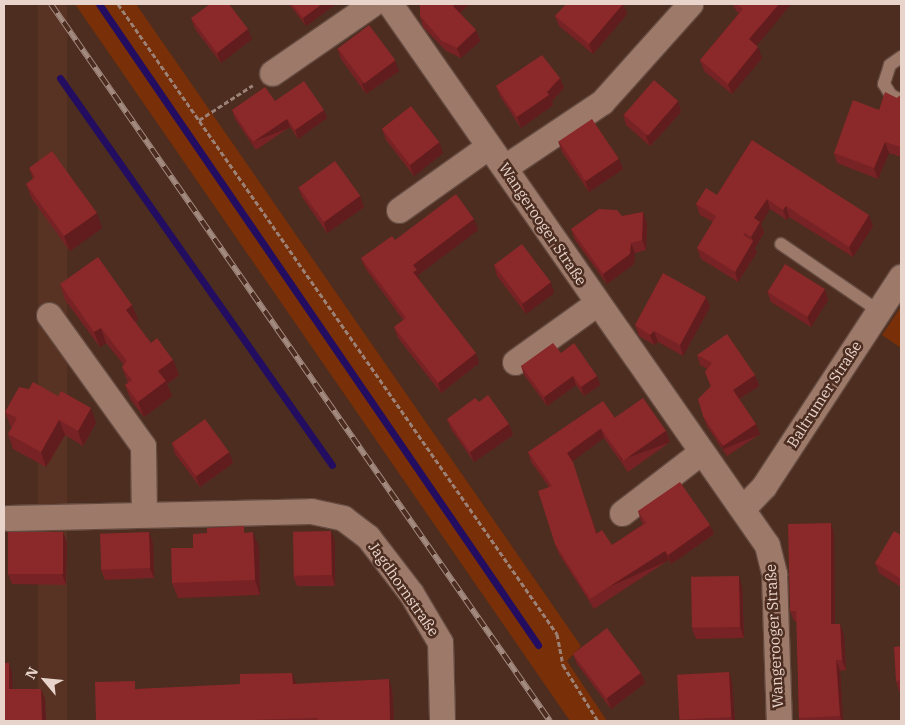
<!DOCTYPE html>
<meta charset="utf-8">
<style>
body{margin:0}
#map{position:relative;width:905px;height:725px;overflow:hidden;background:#4c2d20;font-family:"IBM Plex Serif",serif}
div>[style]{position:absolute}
.built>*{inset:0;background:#583222;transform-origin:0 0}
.green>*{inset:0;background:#792f07}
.stream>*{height:7px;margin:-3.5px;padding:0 3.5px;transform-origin:3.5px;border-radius:3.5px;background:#220d60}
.path>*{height:3px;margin-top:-1.5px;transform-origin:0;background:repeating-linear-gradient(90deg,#9b8176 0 5px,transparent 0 7.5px)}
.roads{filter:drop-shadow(1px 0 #644a3f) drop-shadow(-1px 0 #644a3f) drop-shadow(0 1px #644a3f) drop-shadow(0 -1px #644a3f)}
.service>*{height:12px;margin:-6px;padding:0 6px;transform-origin:6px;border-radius:6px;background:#9d796a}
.minor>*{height:25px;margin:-12.5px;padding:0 12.5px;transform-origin:12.5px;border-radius:12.5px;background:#9d796a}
.rail>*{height:5.5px;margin-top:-2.75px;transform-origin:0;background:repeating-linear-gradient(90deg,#4c2d20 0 11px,#a38a7f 0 22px);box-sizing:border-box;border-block:1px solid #a38a7f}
.wall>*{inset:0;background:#772224}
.shaded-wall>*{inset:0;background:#611c1d;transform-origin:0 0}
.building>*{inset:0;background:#8a282a;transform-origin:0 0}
span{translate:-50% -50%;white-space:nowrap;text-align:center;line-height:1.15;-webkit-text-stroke:5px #4c2d20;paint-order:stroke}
.street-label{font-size:15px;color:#e8d4cb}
.frame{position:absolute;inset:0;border:5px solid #e8d4cb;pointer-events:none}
.north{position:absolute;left:20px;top:655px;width:50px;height:50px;-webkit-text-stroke:4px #4c2d20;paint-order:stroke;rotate:298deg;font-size:14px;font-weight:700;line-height:20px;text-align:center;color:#e8d4cb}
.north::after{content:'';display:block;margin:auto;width:18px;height:22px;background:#e8d4cb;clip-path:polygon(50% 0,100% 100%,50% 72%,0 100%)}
</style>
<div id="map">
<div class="built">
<i style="left:38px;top:4px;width:29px;height:872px"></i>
</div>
<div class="green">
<i style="clip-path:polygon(75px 4px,136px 4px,581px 646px,567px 661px,607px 721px,570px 721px)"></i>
<i style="clip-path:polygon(901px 307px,901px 348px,882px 335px)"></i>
</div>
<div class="stream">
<i style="left:99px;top:4px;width:777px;rotate:55.59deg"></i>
<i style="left:60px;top:78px;width:473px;rotate:54.9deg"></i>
</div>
<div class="path">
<i style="left:118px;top:4px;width:768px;rotate:55.13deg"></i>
<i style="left:557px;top:634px;width:32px;rotate:79deg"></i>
<i style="left:563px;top:665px;width:66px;rotate:58deg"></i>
<i style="left:199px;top:120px;width:64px;rotate:-32.9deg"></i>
</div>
<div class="roads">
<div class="service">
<i style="left:901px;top:57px;width:14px;rotate:144deg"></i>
<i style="left:890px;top:65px;width:20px;rotate:108deg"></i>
<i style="left:884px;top:84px;width:13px;rotate:58deg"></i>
<i style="left:891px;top:95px;width:11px;rotate:27deg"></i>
<i style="left:781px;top:244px;width:119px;rotate:34.4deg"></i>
</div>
<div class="minor">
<i style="left:390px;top:4px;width:659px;rotate:55.13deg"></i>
<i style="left:767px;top:545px;width:30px;rotate:76deg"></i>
<i style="left:774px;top:574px;width:147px;rotate:88.1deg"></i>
<i style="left:272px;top:73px;width:121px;rotate:-34.6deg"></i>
<i style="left:505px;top:167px;width:117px;rotate:-33.8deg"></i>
<i style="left:602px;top:102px;width:132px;rotate:-48.1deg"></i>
<i style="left:399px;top:210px;width:110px;rotate:-35.4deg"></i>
<i style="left:49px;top:315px;width:161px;rotate:54.3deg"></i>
<i style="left:143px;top:446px;width:68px;rotate:89.2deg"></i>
<i style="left:515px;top:362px;width:101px;rotate:-35.7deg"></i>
<i style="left:743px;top:508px;width:30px;rotate:-46deg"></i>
<i style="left:764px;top:486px;width:250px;rotate:-56.8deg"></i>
<i style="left:622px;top:513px;width:98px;rotate:-37.6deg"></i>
<i style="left:8px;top:518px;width:303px;rotate:-1.3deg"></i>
<i style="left:311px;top:511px;width:33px;rotate:12deg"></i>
<i style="left:343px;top:518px;width:31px;rotate:37deg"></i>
<i style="left:368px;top:537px;width:71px;rotate:52.5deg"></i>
<i style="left:411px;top:593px;width:57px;rotate:59.4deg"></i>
<i style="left:440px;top:642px;width:79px;rotate:88.5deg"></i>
</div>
</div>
<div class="rail">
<i style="left:51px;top:4px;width:874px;rotate:55.16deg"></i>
</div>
<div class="wall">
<i style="clip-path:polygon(289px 4px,336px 4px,306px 26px)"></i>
<i style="clip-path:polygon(469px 4px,460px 13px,476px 30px,480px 41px,461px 58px,446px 51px,423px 27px,420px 16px)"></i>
<i style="clip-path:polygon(623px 4px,627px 14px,593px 54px,559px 26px,555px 16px)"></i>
<i style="clip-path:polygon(733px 4px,791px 4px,756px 46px,762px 58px,732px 94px,704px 71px,700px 60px,739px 13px,736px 11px)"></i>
<i style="clip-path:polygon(191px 18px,252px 39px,221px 63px,195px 29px)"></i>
<i style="clip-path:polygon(337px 48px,399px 71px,366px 94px,341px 59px)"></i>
<i style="clip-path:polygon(560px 78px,564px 88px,552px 101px,553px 105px,521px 128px,500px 96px,496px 86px)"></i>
<i style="clip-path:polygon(901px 95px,901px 157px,889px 153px,878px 179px,837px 163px,834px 153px,897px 98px)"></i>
<i style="clip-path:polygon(275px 101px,327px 118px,298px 139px,290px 127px,256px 150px,235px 119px,232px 110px)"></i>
<i style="clip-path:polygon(678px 101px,681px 112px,650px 146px,626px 125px,623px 114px)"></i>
<i style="clip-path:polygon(382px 129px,439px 142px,443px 153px,414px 176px,386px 140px)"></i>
<i style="clip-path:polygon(752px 140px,873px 226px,853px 257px,789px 217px,787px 220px,770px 209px,761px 224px,764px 233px,755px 248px,757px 252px,738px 282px,701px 259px,697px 248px,713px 222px,700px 215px,696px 204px,717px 195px)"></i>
<i style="clip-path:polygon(558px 141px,623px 169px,589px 192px,562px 152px)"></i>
<i style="clip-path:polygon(29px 168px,102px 228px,70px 251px,32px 199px,26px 184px,33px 179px)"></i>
<i style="clip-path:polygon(298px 187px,360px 196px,364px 207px,327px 233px,302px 197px)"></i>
<i style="clip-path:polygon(643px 212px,647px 223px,646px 250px,635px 253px,634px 264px,607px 284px,575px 240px,571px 229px,622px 216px)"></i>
<i style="clip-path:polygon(478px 230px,418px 275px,420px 280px,420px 281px,479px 363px,441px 393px,398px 338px,394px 327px,403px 320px,365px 268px,361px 258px)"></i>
<i style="clip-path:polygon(494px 265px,554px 293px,526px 314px,497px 276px)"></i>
<i style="clip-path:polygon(60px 284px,132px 305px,138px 320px,135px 322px,151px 343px,173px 360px,179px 375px,167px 384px,172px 396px,144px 417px,131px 400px,125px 385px,128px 383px,122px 367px,124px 365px,106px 343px,100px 347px,65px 300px)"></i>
<i style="clip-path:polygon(825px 289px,828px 300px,811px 327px,771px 302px,767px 292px)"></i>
<i style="clip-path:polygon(706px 297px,710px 307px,683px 356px,658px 342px,654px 345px,639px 336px,635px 325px)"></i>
<i style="clip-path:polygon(561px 353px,597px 376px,600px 385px,584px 396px,576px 385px,547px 406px,524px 375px,521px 366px)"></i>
<i style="clip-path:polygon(697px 355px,755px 375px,759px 386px,739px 399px,756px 424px,760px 434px,727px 456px,707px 426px,703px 416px,711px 387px,705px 372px,707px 369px,700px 365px)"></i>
<i style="clip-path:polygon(479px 402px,509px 424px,513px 435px,474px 462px,451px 429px,447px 419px)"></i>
<i style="clip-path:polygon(5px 412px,96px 423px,83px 446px,65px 435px,46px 467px,13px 449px,8px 434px,12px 427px,11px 427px)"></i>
<i style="clip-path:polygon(615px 418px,666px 431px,670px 442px,628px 472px,604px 438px,572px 461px,597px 534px,612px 545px,643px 524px,641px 521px,638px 511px,710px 525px,714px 534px,671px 564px,669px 560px,594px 609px,559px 554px,555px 544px,549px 487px,531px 462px,528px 452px)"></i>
<i style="clip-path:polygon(172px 444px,229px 452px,233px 463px,200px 487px,175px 454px)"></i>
<i style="clip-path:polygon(831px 523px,834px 534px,835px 624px,840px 624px,844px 635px,846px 670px,840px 671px,843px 721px,800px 721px,799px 718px,797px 621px,794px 621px,790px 611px)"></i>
<i style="clip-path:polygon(63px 532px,67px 543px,66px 585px,12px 584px,8px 574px)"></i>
<i style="clip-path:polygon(149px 532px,153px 543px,154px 578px,105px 580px,101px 570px)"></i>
<i style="clip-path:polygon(246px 533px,259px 547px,260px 595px,178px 598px,172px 583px,193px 548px)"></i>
<i style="clip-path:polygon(901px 535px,901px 587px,879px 573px,875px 563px)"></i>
<i style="clip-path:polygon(335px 542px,335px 586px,297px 586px,293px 576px)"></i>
<i style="clip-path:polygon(742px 586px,744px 638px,696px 639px,692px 629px)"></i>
<i style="clip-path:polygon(901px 646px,901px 691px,899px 691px,896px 681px)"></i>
<i style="clip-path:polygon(573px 654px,641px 673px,645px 683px,611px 709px,577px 664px)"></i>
<i style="clip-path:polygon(729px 672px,732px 682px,735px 721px,680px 721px,680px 720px)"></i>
<i style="clip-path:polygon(296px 683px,296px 684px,392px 689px,394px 721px,96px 721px,138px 689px)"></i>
</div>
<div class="shaded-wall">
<i style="clip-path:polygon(322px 4px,336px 4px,306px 26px,303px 18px)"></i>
<i style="clip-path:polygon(455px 4px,469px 4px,457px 16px,453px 6px)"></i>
<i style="clip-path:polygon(623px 4px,627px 14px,593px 54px,589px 44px)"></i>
<i style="clip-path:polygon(779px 4px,791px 4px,753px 50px,749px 39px)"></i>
<i style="clip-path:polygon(248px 29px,252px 39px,221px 63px,217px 53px)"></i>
<i style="clip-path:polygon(476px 30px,480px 41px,461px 58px,457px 48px)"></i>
<i style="clip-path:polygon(758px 47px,762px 58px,732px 94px,728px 84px)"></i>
<i style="clip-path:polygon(395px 60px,399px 71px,366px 94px,362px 84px)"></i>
<i style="clip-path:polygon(560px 78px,564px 88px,552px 101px,553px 105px,521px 128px,517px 117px,547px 92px)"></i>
<i style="clip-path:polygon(678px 101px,681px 112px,650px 146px,646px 136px)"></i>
<i style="clip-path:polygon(324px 110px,327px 118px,298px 139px,295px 130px)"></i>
<i style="left:287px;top:119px;width:9px;height:41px;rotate:69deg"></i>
<i style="clip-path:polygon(439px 142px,443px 153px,414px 176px,410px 165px)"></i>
<i style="clip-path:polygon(885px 142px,889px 153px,878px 179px,874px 168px)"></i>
<i style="clip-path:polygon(619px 159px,623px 169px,589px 192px,585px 181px)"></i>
<i style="clip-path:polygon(360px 196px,364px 207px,327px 233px,324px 222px)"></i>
<i style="clip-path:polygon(767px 199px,770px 209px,761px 224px,764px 233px,755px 248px,757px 252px,738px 282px,735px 272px,753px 241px,751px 237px,754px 218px)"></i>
<i style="clip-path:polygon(786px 206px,789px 217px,787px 220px,783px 210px)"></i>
<i style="clip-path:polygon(643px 212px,647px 223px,646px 250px,642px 240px)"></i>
<i style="clip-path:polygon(97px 213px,102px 228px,70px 251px,64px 236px)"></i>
<i style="clip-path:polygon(869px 215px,873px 226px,853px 257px,849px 247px)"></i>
<i style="clip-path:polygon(474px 219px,478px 230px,418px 275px,420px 280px,417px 283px,413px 272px,413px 265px)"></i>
<i style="clip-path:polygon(631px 243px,635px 253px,634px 264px,607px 284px,603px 274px)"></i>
<i style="clip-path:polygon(551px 282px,554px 293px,526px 314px,522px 304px)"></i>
<i style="clip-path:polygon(825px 289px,828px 300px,811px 327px,807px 316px)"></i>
<i style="clip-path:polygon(706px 297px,710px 307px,683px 356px,680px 345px)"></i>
<i style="clip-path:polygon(132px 305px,138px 320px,131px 325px,126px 310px)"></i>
<i style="clip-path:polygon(101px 328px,106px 343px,100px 347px,94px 332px)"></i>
<i style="clip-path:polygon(654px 331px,658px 342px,654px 345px,650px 335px)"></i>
<i style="clip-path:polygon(476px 353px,479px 363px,441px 393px,438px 383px)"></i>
<i style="clip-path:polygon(173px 360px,179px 375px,167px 384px,172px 396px,144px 417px,138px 402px,158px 371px)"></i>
<i style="clip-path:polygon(755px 375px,759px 386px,737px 400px,733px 390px)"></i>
<i style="clip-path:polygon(573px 376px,576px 385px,547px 406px,544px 397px)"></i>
<i style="clip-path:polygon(597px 376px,600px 385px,584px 396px,581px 387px)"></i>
<i style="clip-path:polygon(91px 408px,96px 423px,83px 446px,78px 431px)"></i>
<i style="clip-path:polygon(59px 420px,65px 435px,46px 467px,41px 452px)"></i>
<i style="clip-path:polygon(509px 424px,513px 435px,474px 462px,470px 452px)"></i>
<i style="left:756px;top:424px;width:11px;height:40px;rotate:68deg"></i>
<i style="clip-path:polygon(601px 429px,604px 438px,570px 463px,567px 453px)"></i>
<i style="left:666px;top:431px;width:12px;height:52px;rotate:70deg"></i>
<i style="clip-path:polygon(229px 452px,233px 463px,200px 487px,196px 477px)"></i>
<i style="clip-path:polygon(831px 523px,834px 534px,835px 635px,831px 624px)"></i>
<i style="clip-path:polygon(710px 525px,714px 534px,671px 564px,668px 555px)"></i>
<i style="clip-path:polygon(331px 531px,335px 542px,335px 586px,332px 575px)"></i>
<i style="clip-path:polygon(63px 532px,67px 543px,66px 585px,62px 574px)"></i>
<i style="clip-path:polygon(149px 532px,153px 543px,154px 578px,150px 568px)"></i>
<i style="clip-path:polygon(253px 532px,259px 547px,260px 595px,255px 580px)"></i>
<i style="left:665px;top:551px;width:10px;height:89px;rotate:66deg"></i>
<i style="clip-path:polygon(739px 576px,742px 586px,744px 638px,740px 627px)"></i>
<i style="clip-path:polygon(840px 624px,844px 635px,846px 670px,842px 660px)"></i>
<i style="clip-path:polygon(836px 660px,840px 671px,843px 721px,842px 721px,840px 716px)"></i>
<i style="clip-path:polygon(9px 663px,12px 673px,13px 700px,9px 689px)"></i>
<i style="clip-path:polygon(729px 672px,732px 682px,735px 721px,733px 721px,731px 717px)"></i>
<i style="clip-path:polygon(292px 673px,296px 683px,296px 695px,293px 684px)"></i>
<i style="clip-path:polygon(641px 673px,645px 683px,611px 709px,607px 698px)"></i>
<i style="clip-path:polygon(389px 679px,392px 689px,394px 721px,390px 721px)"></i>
<i style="clip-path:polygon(41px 689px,45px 699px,46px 721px,42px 721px)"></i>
</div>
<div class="building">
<i style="clip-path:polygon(210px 4px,229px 4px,248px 29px,217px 53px,191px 18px)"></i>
<i style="clip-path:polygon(292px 4px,322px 4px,303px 18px)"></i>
<i style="clip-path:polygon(420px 4px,455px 4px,453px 6px,476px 30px,457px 48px,442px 41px,420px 16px)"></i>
<i style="clip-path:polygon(566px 4px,623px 4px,589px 44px,555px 16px)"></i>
<i style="clip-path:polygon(736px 4px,779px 4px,749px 39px,758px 47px,728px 84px,700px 60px,743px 9px)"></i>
<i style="left:369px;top:25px;width:44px;height:39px;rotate:53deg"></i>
<i style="clip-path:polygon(542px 55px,560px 78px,547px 92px,549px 95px,517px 117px,496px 86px)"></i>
<i style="left:654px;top:80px;width:32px;height:46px;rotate:41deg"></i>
<i style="clip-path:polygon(304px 81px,324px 110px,295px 130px,287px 119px,253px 142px,232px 110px,265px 87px,275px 101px)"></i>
<i style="clip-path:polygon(885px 92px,897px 98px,901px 95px,901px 147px,885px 142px,874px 168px,834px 153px,853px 100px,879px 110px)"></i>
<i style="left:411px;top:106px;width:46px;height:37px;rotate:52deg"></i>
<i style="left:592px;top:119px;width:48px;height:40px;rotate:56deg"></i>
<i style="clip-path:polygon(752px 140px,869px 215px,849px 247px,786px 206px,783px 210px,767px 199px,754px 218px,760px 222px,751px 237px,745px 233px,743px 235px,753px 241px,735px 272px,697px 248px,716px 216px,696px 204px,706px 188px,717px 195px)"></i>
<i style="clip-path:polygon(52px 151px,97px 213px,64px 236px,26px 184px,35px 177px,29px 168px)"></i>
<i style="left:335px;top:161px;width:43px;height:45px;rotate:54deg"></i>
<i style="clip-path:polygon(456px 194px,474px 219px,413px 265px,417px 270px,413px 272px,476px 353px,438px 383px,394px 327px,406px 318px,361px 258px,392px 236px,395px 240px)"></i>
<i style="clip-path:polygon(599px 209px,617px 210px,622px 216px,643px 212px,642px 240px,631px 243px,630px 254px,603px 274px,571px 229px)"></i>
<i style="left:522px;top:244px;width:48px;height:35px;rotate:53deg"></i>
<i style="clip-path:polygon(98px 257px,132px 305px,126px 310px,151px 343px,157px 338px,173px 360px,158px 371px,166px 381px,138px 402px,125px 385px,132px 380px,122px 367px,127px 361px,101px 328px,94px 332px,60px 284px)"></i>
<i style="left:785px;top:264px;width:47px;height:33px;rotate:32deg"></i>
<i style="clip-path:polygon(663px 273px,706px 297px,680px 345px,654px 331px,650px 335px,635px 325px)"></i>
<i style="clip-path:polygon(727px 334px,755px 375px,733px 390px,756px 424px,723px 446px,703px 416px,698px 399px,711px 386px,705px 372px,712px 363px,697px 355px)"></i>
<i style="clip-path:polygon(553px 343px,561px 353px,574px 343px,597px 376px,581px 387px,573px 376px,544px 397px,521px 366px)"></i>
<i style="clip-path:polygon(33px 382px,58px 396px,61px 391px,91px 408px,78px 431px,59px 420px,41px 452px,8px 434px,17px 418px,5px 412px,19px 387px,29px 389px)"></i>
<i style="clip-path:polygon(488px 395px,509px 424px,470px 452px,447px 419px,475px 398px,479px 402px)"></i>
<i style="left:643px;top:398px;width:40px;height:52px;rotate:55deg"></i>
<i style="clip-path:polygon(603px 401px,615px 418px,567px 453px,573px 462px,596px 534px,602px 530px,612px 545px,646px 523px,638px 511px,680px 482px,710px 525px,668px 555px,665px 551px,590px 599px,555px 544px,538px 491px,552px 486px,528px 452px)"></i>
<i style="left:205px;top:419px;width:41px;height:41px;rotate:54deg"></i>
<i style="clip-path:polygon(831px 523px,831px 624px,840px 624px,842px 660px,836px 660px,840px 716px,799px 718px,796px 611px,790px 611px,788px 524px)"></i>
<i style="clip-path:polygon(244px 526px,244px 533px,253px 532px,255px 580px,172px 583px,171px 548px,193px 548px,193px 534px,207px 533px,207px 528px)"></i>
<i style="left:331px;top:531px;width:44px;height:38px;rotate:89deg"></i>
<i style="clip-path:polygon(894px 531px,901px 535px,901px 579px,875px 563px)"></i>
<i style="left:8px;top:532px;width:55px;height:42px"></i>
<i style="left:149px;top:532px;width:36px;height:49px;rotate:88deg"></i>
<i style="left:739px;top:576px;width:51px;height:48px;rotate:89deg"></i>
<i style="left:607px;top:628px;width:56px;height:43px;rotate:53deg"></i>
<i style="clip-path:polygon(901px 646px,901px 680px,896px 681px,894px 647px)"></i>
<i style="clip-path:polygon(4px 663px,9px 663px,9px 689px,41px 689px,42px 721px,4px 721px)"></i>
<i style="left:729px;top:672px;width:45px;height:52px;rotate:87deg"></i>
<i style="clip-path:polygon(292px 673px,293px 684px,389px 679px,390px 721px,318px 721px,318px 718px,216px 721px,96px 721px,95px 682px,135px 681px,135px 689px,240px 684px,240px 674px)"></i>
</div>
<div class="street-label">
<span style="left:543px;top:224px;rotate:56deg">Wangerooger Straße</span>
<span style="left:824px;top:394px;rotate:-57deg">Baltrumer Straße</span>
<span style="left:404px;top:589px;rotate:55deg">Jagdhornstraße</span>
<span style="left:774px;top:636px;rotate:-93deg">Wangerooger Straße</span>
</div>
<div class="frame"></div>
<div class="north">N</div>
</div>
